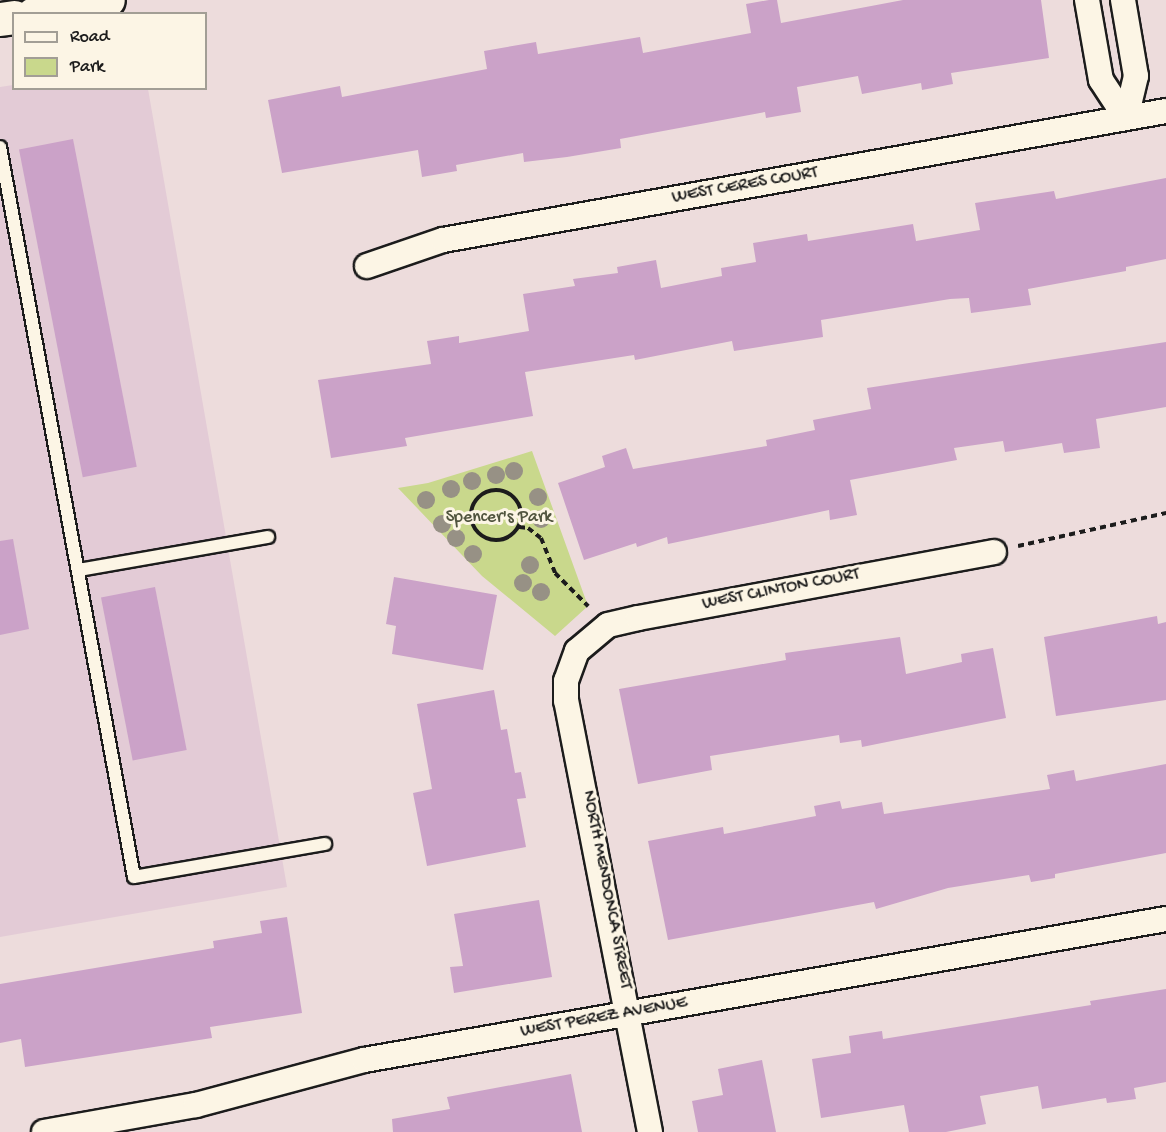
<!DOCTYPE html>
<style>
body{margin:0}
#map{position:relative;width:1166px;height:1132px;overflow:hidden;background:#eddcdc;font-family:"Gochi Hand",sans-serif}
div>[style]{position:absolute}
.built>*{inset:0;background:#e3cbd6}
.green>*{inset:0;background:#c9d88c}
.building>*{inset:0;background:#cba2c8;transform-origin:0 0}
.path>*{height:4px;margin-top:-2px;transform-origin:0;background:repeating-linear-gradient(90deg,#1c1c1c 0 6px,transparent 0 10.5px)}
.path>.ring{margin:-2px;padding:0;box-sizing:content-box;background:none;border:4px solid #1c1c1c;border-radius:50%}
.roads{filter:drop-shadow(2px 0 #1c1c1c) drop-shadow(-2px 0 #1c1c1c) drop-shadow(0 2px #1c1c1c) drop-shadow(0 -2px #1c1c1c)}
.lane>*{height:12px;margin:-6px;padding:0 6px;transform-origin:6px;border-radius:6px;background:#fcf5e5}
.street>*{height:24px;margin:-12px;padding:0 12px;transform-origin:12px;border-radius:12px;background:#fcf5e5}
.secondary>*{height:33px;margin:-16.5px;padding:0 16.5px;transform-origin:16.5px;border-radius:16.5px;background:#fcf5e5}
.trees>*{width:18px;height:18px;margin:-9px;border-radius:50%;background:#979185}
span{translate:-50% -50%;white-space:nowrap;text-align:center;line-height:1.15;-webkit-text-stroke:6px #fcf5e5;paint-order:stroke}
.street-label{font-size:18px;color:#1c1c1c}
.park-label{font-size:18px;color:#50543e}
.legend{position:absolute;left:12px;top:12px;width:195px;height:78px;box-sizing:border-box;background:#fcf5e5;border:2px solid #a29e95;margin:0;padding:8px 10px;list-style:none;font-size:18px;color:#1c1c1c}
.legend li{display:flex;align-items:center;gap:12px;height:30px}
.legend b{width:30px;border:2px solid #a29e95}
</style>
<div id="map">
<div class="built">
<i style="clip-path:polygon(13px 85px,14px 88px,148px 89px,287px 887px,0 937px,0 87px)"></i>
</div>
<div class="green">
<i style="clip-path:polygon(532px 451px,588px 606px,555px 636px,482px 576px,398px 488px,428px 483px)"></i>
</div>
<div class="building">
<i style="clip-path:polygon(769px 0,777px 0,781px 23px,903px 0,1041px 0,1049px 58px,951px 73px,953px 84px,922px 90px,921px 83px,862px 94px,858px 76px,797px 87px,801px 112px,766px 118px,765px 112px,620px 139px,621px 148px,567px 157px,524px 162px,523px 153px,456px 165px,457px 171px,422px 177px,418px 150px,282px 173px,268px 100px,340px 86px,342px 97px,487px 69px,484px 51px,536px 42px,538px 54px,640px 37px,643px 53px,751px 33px,746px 4px)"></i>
<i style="left:73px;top:139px;width:334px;height:55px;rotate:79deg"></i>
<i style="clip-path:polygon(1166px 178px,1166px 259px,1126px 267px,1126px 271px,1028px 289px,1031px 305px,971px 313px,969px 298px,950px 299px,821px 320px,823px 337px,734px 351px,732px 341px,635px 360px,634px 355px,525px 372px,533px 416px,405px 438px,407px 446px,331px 458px,318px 380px,431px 364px,427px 341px,459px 336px,459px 343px,529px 331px,523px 294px,575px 286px,573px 279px,618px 273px,617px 267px,656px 260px,661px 288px,722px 276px,721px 268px,756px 262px,753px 243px,807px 234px,808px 241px,913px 224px,916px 241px,980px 230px,975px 203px,1054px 191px,1056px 199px)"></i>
<i style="clip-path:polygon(1166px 342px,1166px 407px,1096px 419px,1100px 448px,1064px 453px,1062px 443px,1005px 452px,1003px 441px,954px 448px,957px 460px,850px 480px,857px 515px,830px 520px,829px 510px,668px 544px,667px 537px,637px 547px,636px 543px,584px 560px,558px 483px,605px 467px,602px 456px,626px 448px,633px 469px,767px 446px,766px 440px,815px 430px,813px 420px,871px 409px,867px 388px)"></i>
<i style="clip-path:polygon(13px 539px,29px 629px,0 635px,0 541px)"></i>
<i style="clip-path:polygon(394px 577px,497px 595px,483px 670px,392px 654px,396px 626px,386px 624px)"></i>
<i style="left:155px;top:587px;width:166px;height:55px;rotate:79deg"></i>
<i style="clip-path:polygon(1157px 616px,1158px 624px,1166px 622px,1166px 700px,1056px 716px,1044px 637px)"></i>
<i style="clip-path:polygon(900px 637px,906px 674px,962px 662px,961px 654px,993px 648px,1006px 718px,862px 747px,861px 740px,840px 743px,839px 735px,710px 756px,712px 770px,638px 784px,619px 689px,786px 660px,785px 653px)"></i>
<i style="clip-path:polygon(494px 690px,501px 730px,507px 729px,515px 773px,521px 772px,526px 798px,517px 799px,526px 847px,427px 866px,413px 793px,432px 789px,417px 704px)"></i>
<i style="clip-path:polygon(1166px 764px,1166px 853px,1055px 874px,1055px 878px,1031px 882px,1029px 875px,948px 888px,876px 909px,874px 902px,668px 940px,648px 841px,723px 827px,724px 834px,816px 816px,814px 806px,840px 801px,842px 809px,882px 802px,884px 814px,1050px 789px,1047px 775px,1074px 770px,1076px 781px)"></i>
<i style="clip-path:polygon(539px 900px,552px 977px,454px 993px,450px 967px,463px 966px,454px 914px)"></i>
<i style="clip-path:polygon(287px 917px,302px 1013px,210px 1027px,212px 1038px,25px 1067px,21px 1039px,0 1043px,0 984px,214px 948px,213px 941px,262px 933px,260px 921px)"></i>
<i style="clip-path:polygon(1166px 989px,1166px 1082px,1134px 1088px,1136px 1099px,1107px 1103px,1106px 1098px,1042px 1109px,1038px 1086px,980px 1096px,986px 1124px,946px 1132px,909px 1132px,904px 1105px,821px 1118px,812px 1059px,851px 1053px,849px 1036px,882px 1031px,883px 1039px,1091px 1005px,1090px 1001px)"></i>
<i style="clip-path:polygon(762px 1060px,776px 1132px,698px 1132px,692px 1101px,723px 1095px,718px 1069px)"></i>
<i style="clip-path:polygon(571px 1074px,582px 1132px,393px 1132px,392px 1119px,450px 1109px,447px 1097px)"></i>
</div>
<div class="path">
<i class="ring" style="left:471px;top:490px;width:46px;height:46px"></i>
<i style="left:519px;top:527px;width:9px;rotate:6deg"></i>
<i style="left:528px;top:528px;width:16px;rotate:38deg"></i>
<i style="left:541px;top:538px;width:38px;rotate:68deg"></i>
<i style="left:555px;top:573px;width:47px;rotate:45deg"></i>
<i style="left:1018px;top:546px;width:152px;rotate:-12.6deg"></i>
</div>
<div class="roads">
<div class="lane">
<i style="left:0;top:147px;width:742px;rotate:79.6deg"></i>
<i style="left:134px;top:877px;width:194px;rotate:-9.8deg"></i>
<i style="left:79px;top:570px;width:192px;rotate:-9.9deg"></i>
</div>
<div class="street">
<i style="left:1087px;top:0;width:81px;rotate:80.1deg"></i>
<i style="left:1101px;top:80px;width:45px;rotate:56.7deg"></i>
<i style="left:1123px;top:0;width:77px;rotate:80.3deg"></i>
<i style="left:1136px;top:76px;width:43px;rotate:103.4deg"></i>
<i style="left:367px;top:266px;width:80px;rotate:-18.9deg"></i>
<i style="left:443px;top:240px;width:734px;rotate:-10.12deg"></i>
<i style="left:44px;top:1132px;width:154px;rotate:-10.1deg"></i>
<i style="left:196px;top:1105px;width:174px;rotate:-15deg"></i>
<i style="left:364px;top:1060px;width:814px;rotate:-9.97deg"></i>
<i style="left:650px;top:1132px;width:439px;rotate:-101deg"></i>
<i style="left:566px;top:701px;width:20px;rotate:-90deg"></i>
<i style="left:566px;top:681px;width:32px;rotate:-70deg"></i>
<i style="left:577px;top:651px;width:40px;rotate:-40deg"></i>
<i style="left:608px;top:625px;width:31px;rotate:-13deg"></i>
<i style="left:638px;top:618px;width:362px;rotate:-10.5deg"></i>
</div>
<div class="secondary">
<i style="left:33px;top:14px;width:76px;rotate:-10.6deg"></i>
<i style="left:0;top:19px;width:14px;rotate:-8deg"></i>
</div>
</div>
<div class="trees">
<i style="left:514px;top:471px"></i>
<i style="left:496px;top:475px"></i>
<i style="left:472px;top:481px"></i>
<i style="left:451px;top:489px"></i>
<i style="left:538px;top:497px"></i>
<i style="left:426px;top:500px"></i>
<i style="left:541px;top:519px"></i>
<i style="left:442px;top:524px"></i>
<i style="left:456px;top:538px"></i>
<i style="left:473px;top:554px"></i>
<i style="left:530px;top:565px"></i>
<i style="left:523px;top:583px"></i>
<i style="left:541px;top:592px"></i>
</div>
<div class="street-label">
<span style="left:745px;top:186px;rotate:-10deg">WEST CERES COURT</span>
<span style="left:781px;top:590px;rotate:-11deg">WEST CLINTON COURT</span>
<span style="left:606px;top:890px;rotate:79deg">NORTH MENDONCA STREET</span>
<span style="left:604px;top:1018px;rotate:-10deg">WEST PEREZ AVENUE</span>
</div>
<div class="park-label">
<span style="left:499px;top:518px">Spencer's Park</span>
</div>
<ul class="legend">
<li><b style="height:8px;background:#fcf5e5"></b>Road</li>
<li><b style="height:16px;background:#c9d88c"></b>Park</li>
</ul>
</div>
